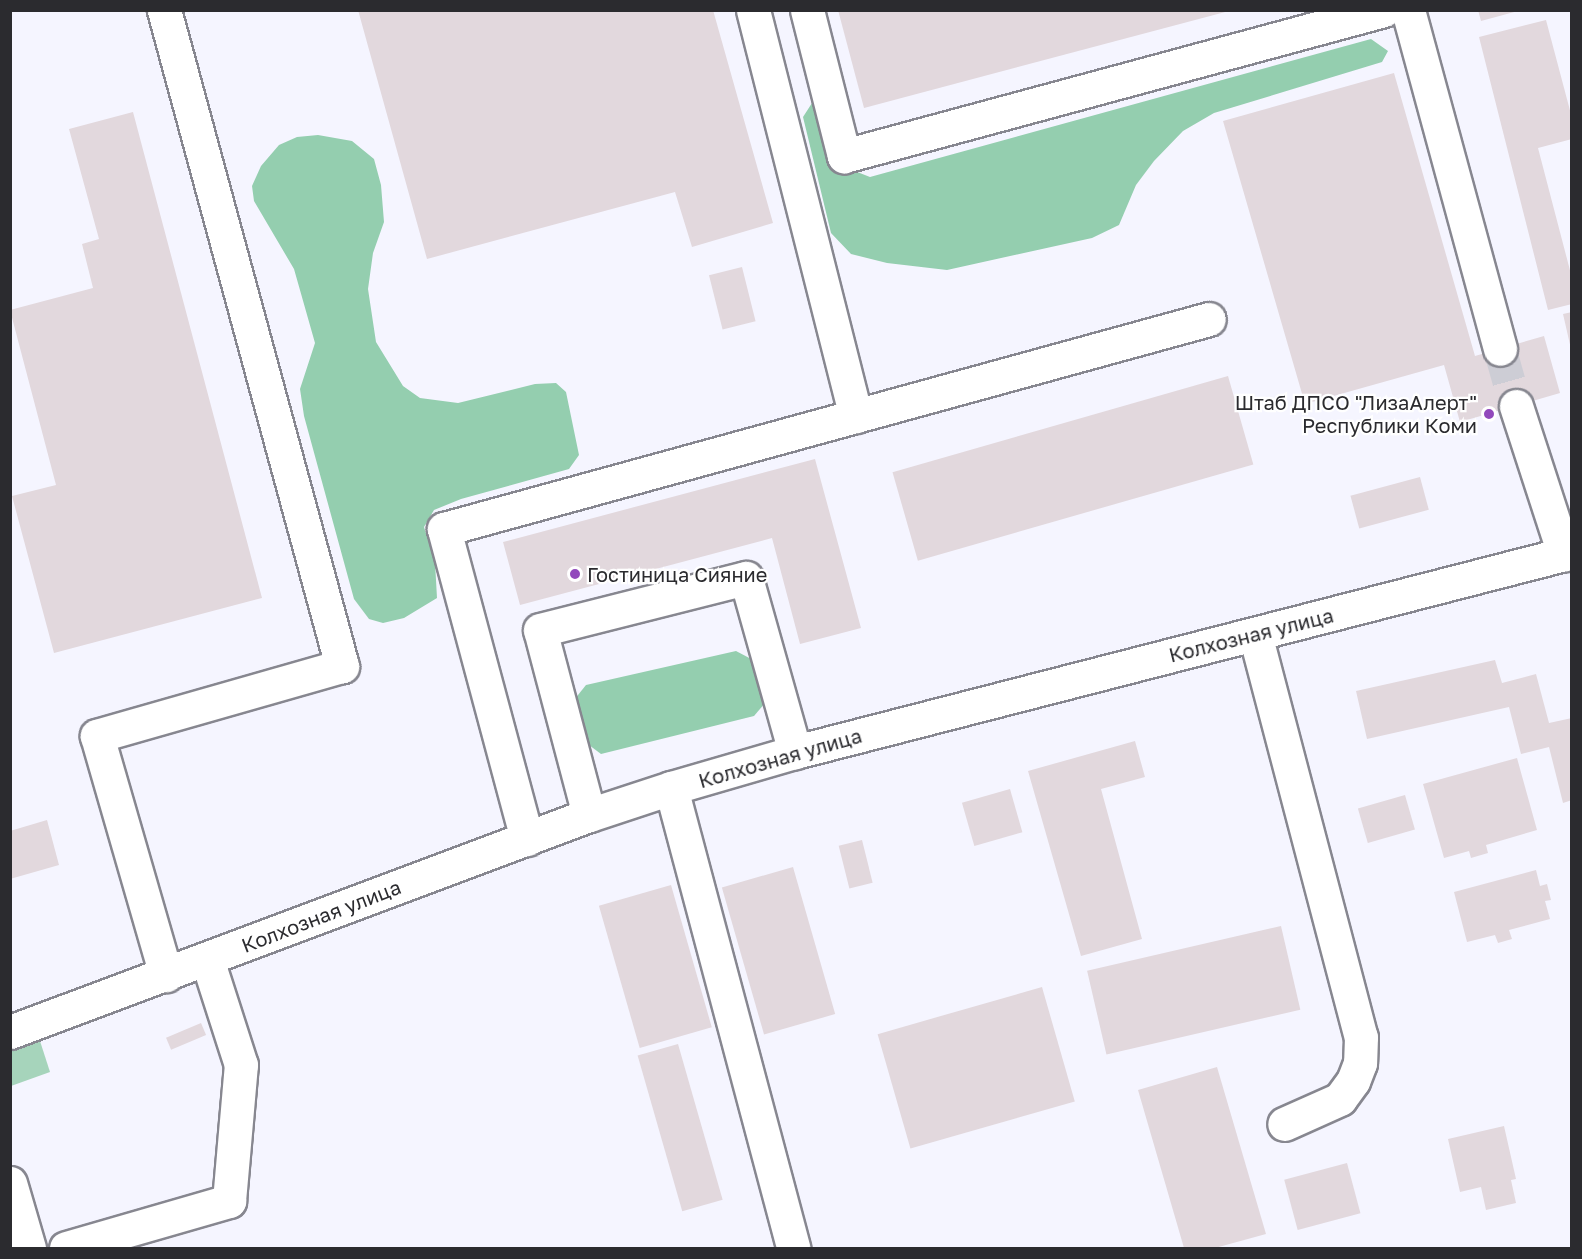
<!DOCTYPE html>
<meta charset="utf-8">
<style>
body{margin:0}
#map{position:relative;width:1582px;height:1259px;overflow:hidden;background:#f5f5ff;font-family:"Golos Text",sans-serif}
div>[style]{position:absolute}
.green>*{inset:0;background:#a6d4bb}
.forest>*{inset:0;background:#94ceaf}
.building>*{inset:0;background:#e2d8dd;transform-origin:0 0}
.minor-tunnel>*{height:33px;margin-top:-16.5px;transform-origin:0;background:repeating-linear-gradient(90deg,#cdcdd5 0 33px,transparent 0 49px)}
.roads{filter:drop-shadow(2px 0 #878790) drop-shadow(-2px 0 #878790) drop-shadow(0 2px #878790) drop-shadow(0 -2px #878790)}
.minor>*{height:33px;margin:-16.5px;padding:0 16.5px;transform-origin:16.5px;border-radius:16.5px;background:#fff}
.dots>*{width:16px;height:16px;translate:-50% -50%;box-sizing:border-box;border:3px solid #fff;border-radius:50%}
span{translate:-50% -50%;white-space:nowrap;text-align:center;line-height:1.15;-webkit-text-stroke:4.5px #fff;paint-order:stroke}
.poi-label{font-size:20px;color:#2b2b2f}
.right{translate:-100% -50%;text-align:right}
.left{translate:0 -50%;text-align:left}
.street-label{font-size:20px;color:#2b2b2f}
.frame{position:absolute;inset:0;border:12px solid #2b2b2f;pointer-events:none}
</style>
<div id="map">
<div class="green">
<i style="clip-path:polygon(40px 1041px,50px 1072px,11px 1086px,11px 1051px)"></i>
</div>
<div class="forest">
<i style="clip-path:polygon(1371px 39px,1388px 51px,1382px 62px,1214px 113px,1183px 131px,1154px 161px,1136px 185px,1119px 225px,1092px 238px,947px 270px,887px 263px,851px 254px,831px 233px,803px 117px,812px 103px,822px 106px,842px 166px,870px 177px)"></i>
<i style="clip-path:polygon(318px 135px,352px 141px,374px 159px,381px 185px,384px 222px,373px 253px,368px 289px,376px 342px,403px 386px,420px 398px,458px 403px,535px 384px,556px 383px,566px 392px,579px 455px,569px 469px,461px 499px,434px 510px,424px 527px,435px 562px,437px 598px,404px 618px,383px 623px,369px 619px,354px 599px,304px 416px,300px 389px,315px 343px,294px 269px,254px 201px,252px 186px,261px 166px,279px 145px,297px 137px)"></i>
<i style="clip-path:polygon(736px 651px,755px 661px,765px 703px,754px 716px,601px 754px,581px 739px,574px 700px,586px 685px)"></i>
</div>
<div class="building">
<i style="clip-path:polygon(358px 10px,713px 10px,773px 223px,692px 247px,675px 192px,427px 259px)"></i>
<i style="clip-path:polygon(838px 10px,1229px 10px,1229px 11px,864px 108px)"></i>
<i style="clip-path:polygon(1478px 10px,1518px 10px,1518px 11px,1481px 21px)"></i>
<i style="clip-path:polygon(1546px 20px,1572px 118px,1572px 139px,1538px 148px,1572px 278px,1572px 304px,1548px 310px,1479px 37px)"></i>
<i style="clip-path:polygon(1394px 73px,1475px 356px,1544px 336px,1560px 393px,1460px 422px,1444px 365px,1305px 404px,1223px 121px)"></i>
<i style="clip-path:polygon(133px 112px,262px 598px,54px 653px,12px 496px,56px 485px,10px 310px,93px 288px,82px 244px,99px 239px,69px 129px)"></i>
<i style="left:742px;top:267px;width:56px;height:34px;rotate:76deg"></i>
<i style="clip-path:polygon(1572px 312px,1572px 349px,1571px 349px,1563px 314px)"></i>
<i style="left:1228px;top:376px;width:92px;height:349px;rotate:74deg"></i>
<i style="clip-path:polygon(815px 459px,861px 628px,800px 644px,772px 538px,520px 605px,503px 542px)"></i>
<i style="left:1420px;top:477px;width:34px;height:72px;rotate:75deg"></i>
<i style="clip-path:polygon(1495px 660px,1502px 683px,1536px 674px,1549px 723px,1572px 718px,1572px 800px,1563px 803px,1549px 747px,1521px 754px,1509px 707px,1367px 739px,1356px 691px)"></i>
<i style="clip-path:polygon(1135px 741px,1145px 777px,1101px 789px,1142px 939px,1081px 956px,1028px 771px)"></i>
<i style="clip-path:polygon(1517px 758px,1537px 830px,1486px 845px,1488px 853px,1471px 858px,1469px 851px,1444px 858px,1423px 784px)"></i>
<i style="left:1010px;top:789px;width:45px;height:50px;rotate:74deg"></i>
<i style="left:1405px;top:795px;width:36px;height:49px;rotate:74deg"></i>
<i style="clip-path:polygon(47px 820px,59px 865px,10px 879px,10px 831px)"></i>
<i style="left:862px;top:840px;width:44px;height:24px;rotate:76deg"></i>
<i style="left:793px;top:867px;width:153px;height:74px;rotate:74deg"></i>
<i style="clip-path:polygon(1536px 870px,1540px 886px,1547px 884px,1551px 900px,1545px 901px,1550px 919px,1509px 930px,1512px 939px,1498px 943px,1495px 935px,1467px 942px,1454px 892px)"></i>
<i style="left:671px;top:885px;width:148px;height:75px;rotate:74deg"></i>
<i style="left:1281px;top:926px;width:86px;height:199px;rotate:77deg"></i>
<i style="left:1042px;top:987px;width:119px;height:171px;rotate:74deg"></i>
<i style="left:201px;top:1023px;width:13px;height:38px;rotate:67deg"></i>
<i style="left:678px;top:1044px;width:162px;height:42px;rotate:74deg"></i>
<i style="clip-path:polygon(1217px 1067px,1266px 1234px,1215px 1248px,1184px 1248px,1138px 1090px)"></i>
<i style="clip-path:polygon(1504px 1126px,1516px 1179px,1511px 1180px,1516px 1203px,1486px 1210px,1481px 1187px,1460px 1192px,1448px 1139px)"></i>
<i style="left:1347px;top:1163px;width:52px;height:65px;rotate:75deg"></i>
</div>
<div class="minor-tunnel">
<i style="left:1500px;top:349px;width:59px;rotate:74.3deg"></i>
</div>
<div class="roads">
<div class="minor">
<i style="left:164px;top:10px;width:680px;rotate:74.82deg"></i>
<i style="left:342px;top:666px;width:255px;rotate:164.1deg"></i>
<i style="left:97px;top:736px;width:249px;rotate:73.9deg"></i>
<i style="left:753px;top:10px;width:419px;rotate:75.8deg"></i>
<i style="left:807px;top:10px;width:151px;rotate:75.8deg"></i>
<i style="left:844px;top:156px;width:559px;rotate:-15.13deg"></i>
<i style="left:1408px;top:10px;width:351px;rotate:74.8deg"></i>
<i style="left:1516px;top:406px;width:156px;rotate:72deg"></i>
<i style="left:1255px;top:634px;width:417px;rotate:75.3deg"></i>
<i style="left:1361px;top:1037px;width:26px;rotate:92deg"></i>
<i style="left:1360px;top:1063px;width:19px;rotate:111deg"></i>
<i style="left:1353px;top:1081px;width:22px;rotate:126deg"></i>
<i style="left:1340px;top:1099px;width:61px;rotate:155.9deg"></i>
<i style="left:671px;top:788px;width:476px;rotate:75.1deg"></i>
<i style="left:589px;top:815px;width:191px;rotate:-104.8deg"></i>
<i style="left:540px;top:630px;width:212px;rotate:-14.2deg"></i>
<i style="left:746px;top:578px;width:181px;rotate:74.3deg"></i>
<i style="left:527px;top:839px;width:321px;rotate:-105deg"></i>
<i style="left:444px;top:529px;width:793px;rotate:-15.35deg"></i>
<i style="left:10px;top:1032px;width:618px;rotate:-20.55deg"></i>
<i style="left:589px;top:815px;width:86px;rotate:-18.2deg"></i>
<i style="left:671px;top:788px;width:129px;rotate:-16.2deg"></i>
<i style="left:795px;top:752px;width:802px;rotate:-14.43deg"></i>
<i style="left:10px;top:1183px;width:68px;rotate:73.7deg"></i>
<i style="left:66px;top:1248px;width:170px;rotate:-16.1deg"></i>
<i style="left:229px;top:1201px;width:137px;rotate:-85deg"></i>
<i style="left:241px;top:1065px;width:111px;rotate:-107.8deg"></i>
</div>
</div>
<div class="dots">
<i style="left:1489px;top:414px;background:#9249bc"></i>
<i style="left:575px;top:574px;background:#9249bc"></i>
</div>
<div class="poi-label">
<span class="right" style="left:1477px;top:414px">Штаб ДПСО "ЛизаАлерт"<br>Республики Коми</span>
<span class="left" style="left:587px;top:574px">Гостиница Сияние</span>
</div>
<div class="street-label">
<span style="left:1251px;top:635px;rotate:-14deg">Колхозная улица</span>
<span style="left:780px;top:758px;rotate:-16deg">Колхозная улица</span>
<span style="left:321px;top:916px;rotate:-21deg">Колхозная улица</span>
</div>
<div class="frame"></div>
</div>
